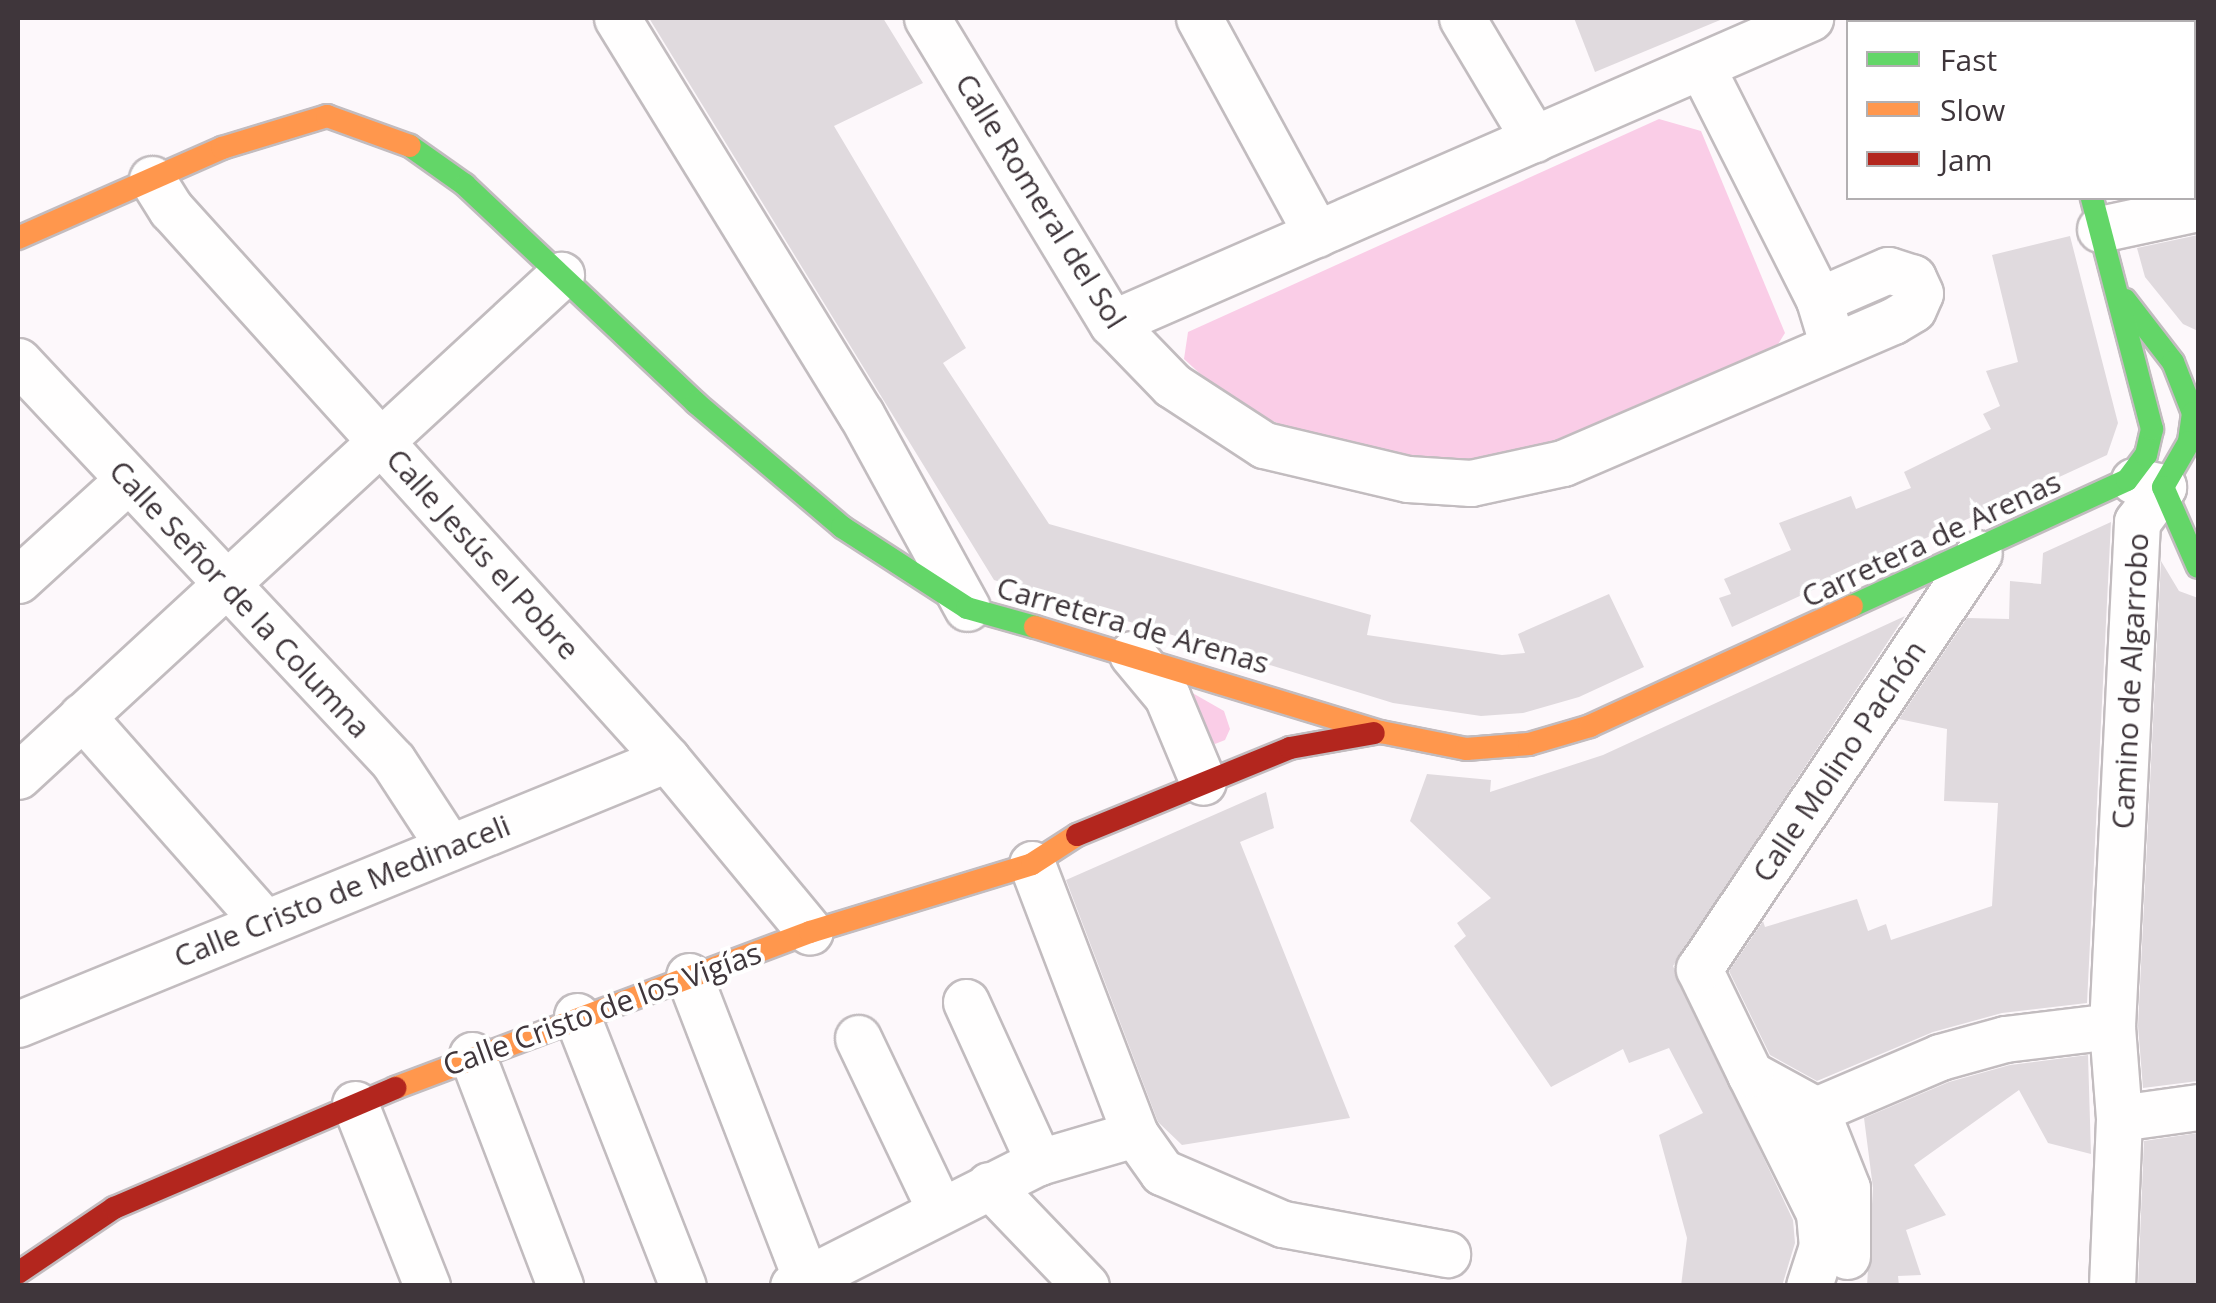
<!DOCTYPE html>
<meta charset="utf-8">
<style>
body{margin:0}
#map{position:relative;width:2216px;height:1303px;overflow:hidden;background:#fdf8fb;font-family:"Open Sans",sans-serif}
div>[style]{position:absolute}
.green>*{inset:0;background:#facde7}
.building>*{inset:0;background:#e0dade}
.roads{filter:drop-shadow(2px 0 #c2bcbf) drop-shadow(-2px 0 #c2bcbf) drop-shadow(0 2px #c2bcbf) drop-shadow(0 -2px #c2bcbf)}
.street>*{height:45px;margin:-22.5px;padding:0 22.5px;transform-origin:22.5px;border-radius:22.5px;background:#fffefe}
.fast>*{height:22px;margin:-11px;padding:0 11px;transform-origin:11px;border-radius:11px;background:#63d668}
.slow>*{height:22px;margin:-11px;padding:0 11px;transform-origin:11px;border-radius:11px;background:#ff974d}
.jam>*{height:22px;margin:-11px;padding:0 11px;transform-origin:11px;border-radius:11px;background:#b3261e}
span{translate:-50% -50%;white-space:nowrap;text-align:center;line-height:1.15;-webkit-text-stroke:8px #fff;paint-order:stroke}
.street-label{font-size:30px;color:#3f363b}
.frame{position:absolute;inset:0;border:20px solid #3f363b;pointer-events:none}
.legend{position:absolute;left:1846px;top:20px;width:350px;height:180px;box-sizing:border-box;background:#fff;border:2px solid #b2afb1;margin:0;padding:12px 18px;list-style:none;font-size:30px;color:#3f363b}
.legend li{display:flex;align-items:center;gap:20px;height:50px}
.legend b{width:50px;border:2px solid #b2afb1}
</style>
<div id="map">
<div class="green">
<i style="clip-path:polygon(1659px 119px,1701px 131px,1785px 333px,1770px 357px,1577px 441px,1499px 459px,1404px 461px,1329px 446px,1232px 403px,1184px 359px,1188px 332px)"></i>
<i style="clip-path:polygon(1189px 691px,1224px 711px,1230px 729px,1225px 740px,1215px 744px,1206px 737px)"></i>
</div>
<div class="building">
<i style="clip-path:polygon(649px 18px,883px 18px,923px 83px,834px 126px,966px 348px,943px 363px,1049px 524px,1371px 615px,1367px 635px,1502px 655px,1525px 653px,1518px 634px,1609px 594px,1644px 667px,1579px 697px,1523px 713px,1481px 716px,1393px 703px,994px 580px)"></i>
<i style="clip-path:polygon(1574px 18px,1725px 18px,1595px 72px)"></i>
<i style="clip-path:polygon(2198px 235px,2198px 331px,2183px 324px,2145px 277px,2137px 248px)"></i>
<i style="clip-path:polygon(2070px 236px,2118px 423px,2107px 455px,1732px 627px,1719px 598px,1731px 594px,1724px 579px,1791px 550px,1779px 523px,1851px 496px,1856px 509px,1911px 488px,1904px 472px,1991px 429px,1983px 414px,2000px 406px,1986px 371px,2018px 362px,1992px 255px)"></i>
<i style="clip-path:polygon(2111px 522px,2087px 1003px,2002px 1013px,1933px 1032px,1817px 1081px,1770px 1055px,1729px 971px,1763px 921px,1765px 927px,1857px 899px,1868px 931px,1886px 924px,1891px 940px,1992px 906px,1998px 803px,1944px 801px,1947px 729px,1899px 719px,1967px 618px,2009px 619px,2010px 581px,2041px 584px,2043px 553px)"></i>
<i style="clip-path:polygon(2161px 561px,2179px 591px,2198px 598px,2198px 1081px,2143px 1088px,2138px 1026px)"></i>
<i style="clip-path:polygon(1905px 616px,1673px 966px,1793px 1220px,1795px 1243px,1782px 1286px,1681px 1286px,1687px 1238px,1659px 1135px,1703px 1113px,1669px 1048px,1629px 1063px,1623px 1049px,1551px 1087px,1454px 946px,1466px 936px,1457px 923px,1491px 898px,1410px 821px,1427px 774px,1491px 780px,1490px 792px,1603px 755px)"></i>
<i style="clip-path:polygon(1266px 792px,1274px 828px,1240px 842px,1350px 1118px,1182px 1145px,1158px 1122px,1066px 880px)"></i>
<i style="clip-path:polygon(2088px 1055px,2091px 1154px,2048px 1143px,2019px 1090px,1914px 1165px,1946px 1215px,1906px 1230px,1921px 1275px,1898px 1276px,1899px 1286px,1867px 1286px,1873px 1188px,1864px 1118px,1949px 1082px,2010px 1065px)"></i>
<i style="clip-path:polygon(2198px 1133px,2198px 1286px,2138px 1286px,2144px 1141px)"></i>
</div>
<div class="roads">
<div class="street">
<i style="left:617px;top:18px;width:465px;rotate:58.4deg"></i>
<i style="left:861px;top:414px;width:221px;rotate:61.3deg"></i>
<i style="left:927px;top:18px;width:357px;rotate:58.8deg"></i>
<i style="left:1112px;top:323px;width:86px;rotate:45.9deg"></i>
<i style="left:1172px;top:385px;width:110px;rotate:33.1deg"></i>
<i style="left:1264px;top:445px;width:148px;rotate:13.3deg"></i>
<i style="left:1408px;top:479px;width:63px;rotate:3.6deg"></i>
<i style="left:1471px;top:483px;width:94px;rotate:-12.3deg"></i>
<i style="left:1563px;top:463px;width:359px;rotate:-23.3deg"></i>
<i style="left:1893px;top:321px;width:23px;rotate:-31deg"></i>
<i style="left:1913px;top:309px;width:17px;rotate:-66deg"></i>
<i style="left:1920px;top:293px;width:17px;rotate:-115deg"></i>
<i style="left:1913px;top:278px;width:26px;rotate:-162deg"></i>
<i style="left:1888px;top:270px;width:75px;rotate:156.5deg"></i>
<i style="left:1199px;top:18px;width:246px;rotate:61.4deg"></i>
<i style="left:1462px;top:18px;width:141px;rotate:59.2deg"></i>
<i style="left:1701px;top:66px;width:262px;rotate:63.2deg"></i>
<i style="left:1819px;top:300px;width:31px;rotate:73deg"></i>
<i style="left:152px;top:179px;width:36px;rotate:58deg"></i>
<i style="left:171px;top:209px;width:741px;rotate:47.96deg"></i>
<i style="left:667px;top:759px;width:224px;rotate:50.4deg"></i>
<i style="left:2100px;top:229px;width:100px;rotate:-12.1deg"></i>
<i style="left:1112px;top:323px;width:762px;rotate:-23.6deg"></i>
<i style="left:18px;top:361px;width:548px;rotate:46.85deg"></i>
<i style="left:393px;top:761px;width:103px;rotate:56.9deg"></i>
<i style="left:18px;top:580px;width:149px;rotate:-42.3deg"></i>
<i style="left:1132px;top:654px;width:55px;rotate:50.2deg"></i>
<i style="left:1167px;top:696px;width:93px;rotate:67.3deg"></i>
<i style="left:82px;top:716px;width:275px;rotate:48.5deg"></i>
<i style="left:18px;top:776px;width:739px;rotate:-42.7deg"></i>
<i style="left:1032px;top:864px;width:289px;rotate:69.1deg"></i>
<i style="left:1135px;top:1134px;width:47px;rotate:54.6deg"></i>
<i style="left:1162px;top:1172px;width:132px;rotate:23.3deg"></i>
<i style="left:1283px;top:1224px;width:167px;rotate:10.4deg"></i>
<i style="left:689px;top:976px;width:325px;rotate:68.9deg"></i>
<i style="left:966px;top:1002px;width:176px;rotate:65.5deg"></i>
<i style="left:577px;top:1016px;width:290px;rotate:68.6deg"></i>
<i style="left:18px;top:1024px;width:701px;rotate:-22.21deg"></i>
<i style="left:858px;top:1038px;width:191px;rotate:64.5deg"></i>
<i style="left:472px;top:1055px;width:247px;rotate:69.1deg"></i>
<i style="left:1750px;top:1074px;width:155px;rotate:63.6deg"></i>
<i style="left:1819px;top:1213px;width:33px;rotate:85deg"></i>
<i style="left:1822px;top:1246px;width:42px;rotate:108deg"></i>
<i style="left:355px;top:1104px;width:196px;rotate:68.4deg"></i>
<i style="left:1816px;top:1110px;width:75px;rotate:-151.4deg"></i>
<i style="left:1750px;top:1074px;width:117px;rotate:-115.9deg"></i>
<i style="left:1699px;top:969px;width:501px;rotate:-56.06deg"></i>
<i style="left:1816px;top:1110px;width:135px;rotate:-23.1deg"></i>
<i style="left:1940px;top:1057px;width:67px;rotate:-15.5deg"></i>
<i style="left:2005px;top:1039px;width:108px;rotate:-6.9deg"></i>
<i style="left:1816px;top:1110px;width:84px;rotate:68.3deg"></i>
<i style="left:1847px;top:1188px;width:68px;rotate:90deg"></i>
<i style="left:2119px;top:1118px;width:80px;rotate:-7.9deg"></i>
<i style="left:989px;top:1185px;width:140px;rotate:46.2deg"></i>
<i style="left:793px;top:1286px;width:275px;rotate:-26.8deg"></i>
<i style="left:1039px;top:1162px;width:100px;rotate:-16.3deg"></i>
<i style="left:2112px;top:1286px;width:168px;rotate:-87.6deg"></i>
<i style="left:2119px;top:1118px;width:92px;rotate:-94.4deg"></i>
<i style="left:2112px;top:1026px;width:505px;rotate:-87.16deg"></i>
<i style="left:2137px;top:522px;width:44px;rotate:-53.4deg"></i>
<i style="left:2163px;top:487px;width:30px;rotate:-168deg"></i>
</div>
<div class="fast">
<i style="left:410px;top:146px;width:67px;rotate:35.3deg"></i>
<i style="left:465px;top:185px;width:318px;rotate:43.3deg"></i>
<i style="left:696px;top:403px;width:192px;rotate:40.3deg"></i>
<i style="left:842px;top:527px;width:149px;rotate:32.9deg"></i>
<i style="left:967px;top:608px;width:71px;rotate:15.6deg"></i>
<i style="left:2125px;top:300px;width:78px;rotate:52.3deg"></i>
<i style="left:2173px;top:362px;width:55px;rotate:68.6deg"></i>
<i style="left:2193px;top:413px;width:29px;rotate:98deg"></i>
<i style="left:2189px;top:442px;width:52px;rotate:120deg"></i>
<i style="left:2163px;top:487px;width:87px;rotate:66.4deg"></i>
<i style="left:1852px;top:606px;width:302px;rotate:-24.6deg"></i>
<i style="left:2127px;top:480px;width:31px;rotate:-53deg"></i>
<i style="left:2146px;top:455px;width:27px;rotate:-77deg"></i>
<i style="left:2152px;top:429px;width:239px;rotate:-104.6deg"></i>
</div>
<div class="slow">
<i style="left:2035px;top:18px;width:4px;rotate:63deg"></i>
<i style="left:18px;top:238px;width:223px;rotate:-23.8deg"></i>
<i style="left:222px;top:148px;width:110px;rotate:-16.9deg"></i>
<i style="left:327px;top:116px;width:88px;rotate:19.9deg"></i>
<i style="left:1035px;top:627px;width:362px;rotate:16.9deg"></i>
<i style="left:1381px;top:732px;width:87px;rotate:11.3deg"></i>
<i style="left:1466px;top:749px;width:63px;rotate:-4.5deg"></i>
<i style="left:1529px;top:744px;width:64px;rotate:-16.4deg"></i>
<i style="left:1590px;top:726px;width:288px;rotate:-24.6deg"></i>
<i style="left:395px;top:1088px;width:443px;rotate:-20.6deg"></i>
<i style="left:810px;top:932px;width:232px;rotate:-17deg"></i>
<i style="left:1032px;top:864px;width:54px;rotate:-32.8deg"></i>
</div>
<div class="jam">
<i style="left:1077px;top:835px;width:230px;rotate:-22.2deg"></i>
<i style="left:1290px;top:748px;width:85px;rotate:-10.1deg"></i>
<i style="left:18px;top:1273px;width:116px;rotate:-34.1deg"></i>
<i style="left:114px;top:1208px;width:306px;rotate:-23.1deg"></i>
</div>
</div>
<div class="street-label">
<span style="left:1041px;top:201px;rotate:58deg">Calle Romeral del Sol</span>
<span style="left:1931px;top:539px;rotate:-25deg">Carretera de Arenas</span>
<span style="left:483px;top:554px;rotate:48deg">Calle Jesús el Pobre</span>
<span style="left:240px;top:599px;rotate:47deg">Calle Señor de la Columna</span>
<span style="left:1133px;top:625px;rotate:16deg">Carretera de Arenas</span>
<span style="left:2130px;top:681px;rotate:-87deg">Camino de Algarrobo</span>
<span style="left:1839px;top:761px;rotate:-56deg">Calle Molino Pachón</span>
<span style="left:342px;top:891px;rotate:-22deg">Calle Cristo de Medinaceli</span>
<span style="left:602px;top:1009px;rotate:-20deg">Calle Cristo de los Vigías</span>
</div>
<div class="frame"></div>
<ul class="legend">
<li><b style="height:12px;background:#63d668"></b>Fast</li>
<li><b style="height:12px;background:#ff974d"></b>Slow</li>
<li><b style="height:12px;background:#b3261e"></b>Jam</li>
</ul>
</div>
